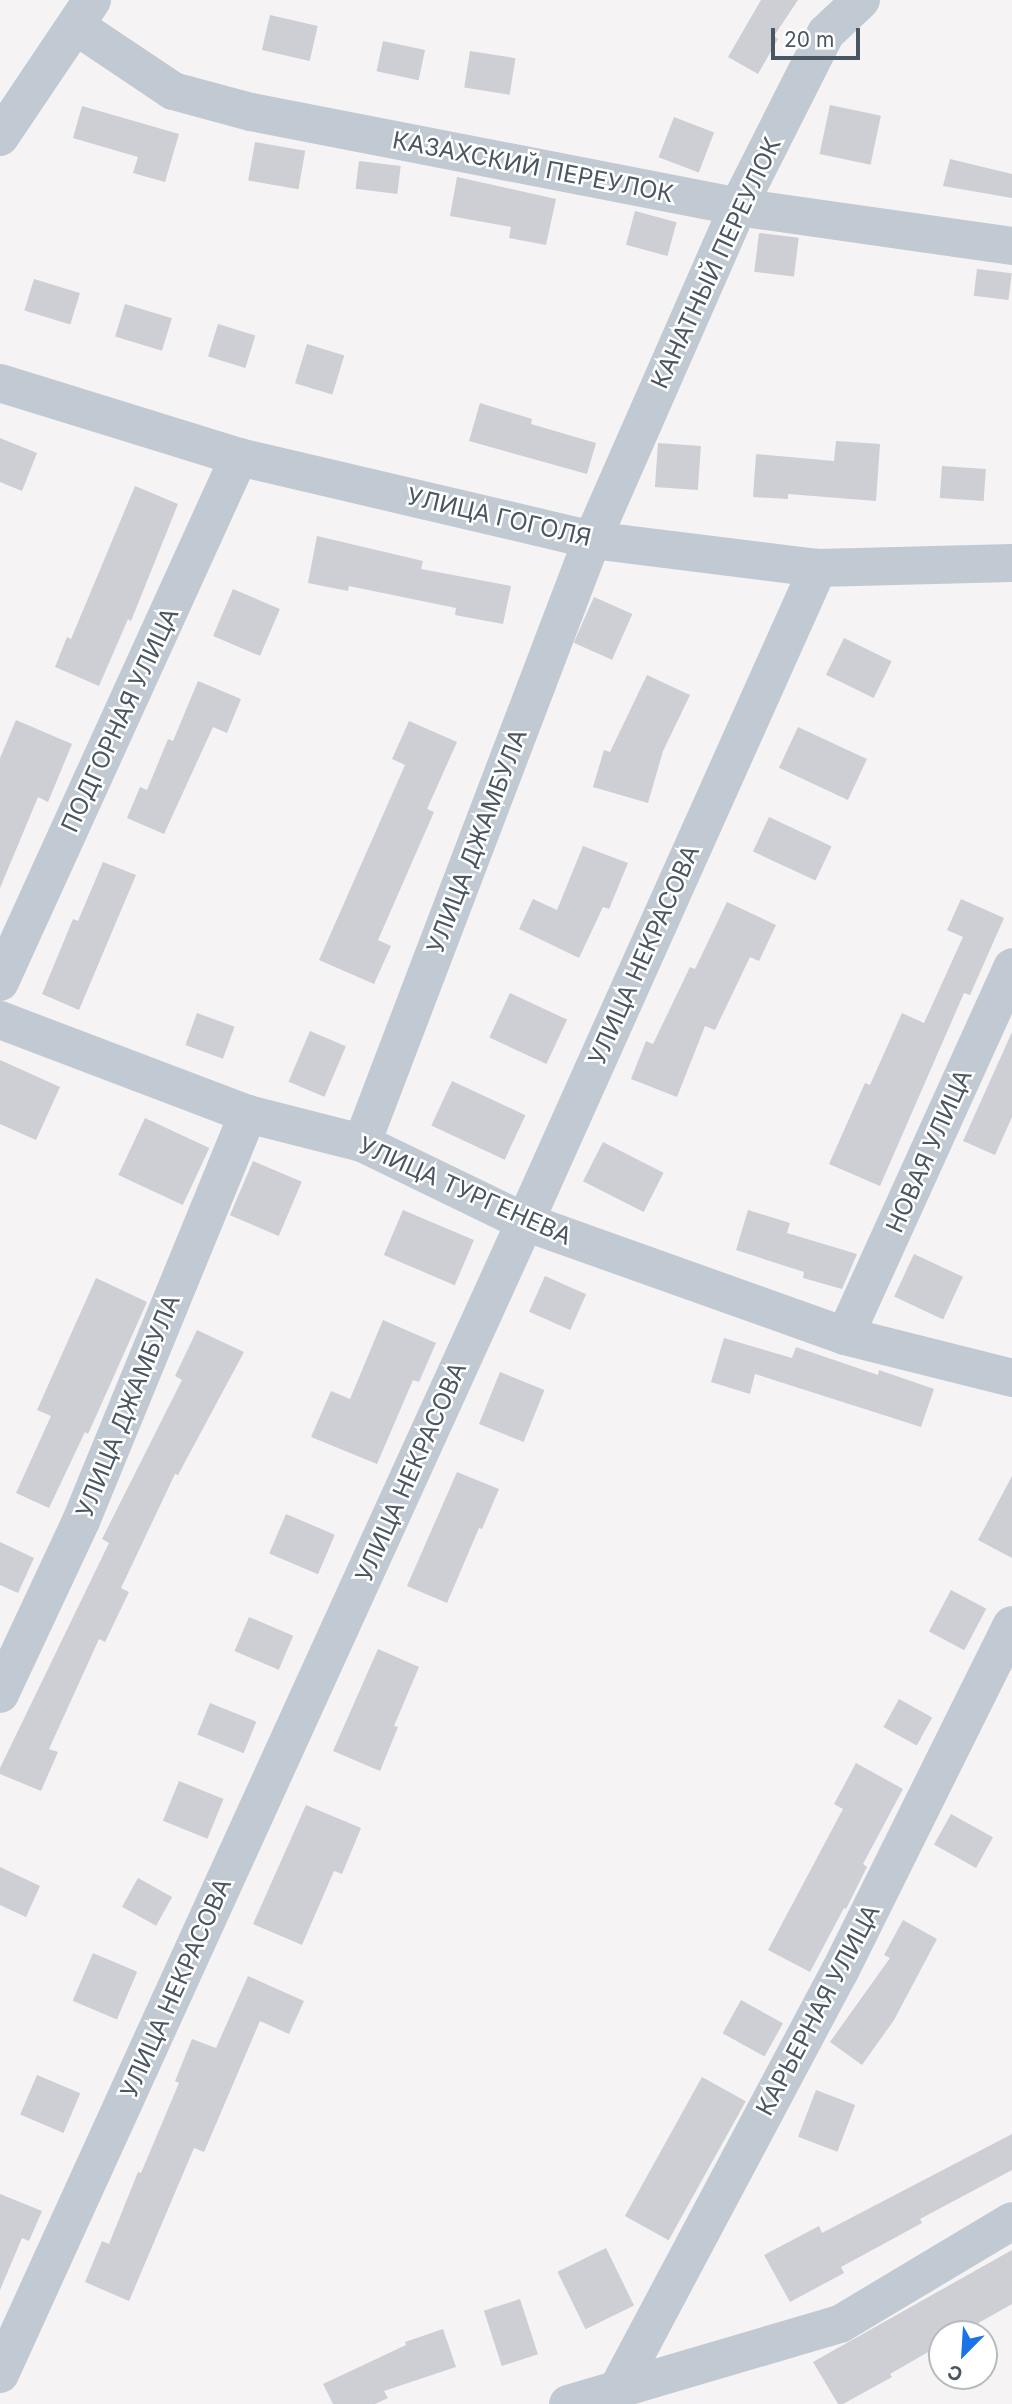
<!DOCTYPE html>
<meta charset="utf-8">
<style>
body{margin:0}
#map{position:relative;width:1012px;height:2404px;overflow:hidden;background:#f5f3f3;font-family:Inter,sans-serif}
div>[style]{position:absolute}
.building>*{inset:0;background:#cdcfd5;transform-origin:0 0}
.minor>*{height:38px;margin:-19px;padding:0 19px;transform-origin:19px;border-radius:19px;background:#c1cad2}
span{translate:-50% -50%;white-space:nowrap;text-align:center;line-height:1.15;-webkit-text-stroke:5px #fff;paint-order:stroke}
.street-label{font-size:24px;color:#4a5661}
.north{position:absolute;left:928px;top:2320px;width:70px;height:70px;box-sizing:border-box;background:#fff;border:2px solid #b7bbc0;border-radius:50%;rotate:204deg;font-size:19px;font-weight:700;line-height:28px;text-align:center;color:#4a5661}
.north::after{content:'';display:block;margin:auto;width:24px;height:32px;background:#1a73e8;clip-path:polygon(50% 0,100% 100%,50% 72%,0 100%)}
.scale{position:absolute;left:771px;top:28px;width:89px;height:32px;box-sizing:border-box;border:4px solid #4a5661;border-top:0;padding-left:9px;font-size:21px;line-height:24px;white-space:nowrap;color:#4a5661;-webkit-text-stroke:5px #fff;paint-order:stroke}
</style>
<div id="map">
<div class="building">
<i style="clip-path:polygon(761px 0,798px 0,774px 36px,778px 39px,758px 74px,728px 57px)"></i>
<i style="left:270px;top:15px;width:49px;height:36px;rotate:13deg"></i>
<i style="left:383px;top:41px;width:43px;height:31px;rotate:12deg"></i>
<i style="left:470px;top:51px;width:46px;height:37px;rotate:9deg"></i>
<i style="left:830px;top:105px;width:52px;height:50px;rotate:12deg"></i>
<i style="clip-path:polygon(82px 106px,179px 134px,165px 182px,133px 173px,138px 157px,73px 138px)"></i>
<i style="left:674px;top:117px;width:43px;height:43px;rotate:21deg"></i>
<i style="left:255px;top:142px;width:51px;height:39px;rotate:10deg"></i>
<i style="clip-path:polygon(950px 159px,1012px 174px,1012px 198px,943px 186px)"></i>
<i style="left:359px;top:161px;width:42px;height:28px;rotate:7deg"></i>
<i style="clip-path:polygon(457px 177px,556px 199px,546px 245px,509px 238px,511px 227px,450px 216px)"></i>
<i style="left:635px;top:211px;width:43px;height:35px;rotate:15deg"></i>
<i style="left:759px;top:233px;width:40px;height:39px;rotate:7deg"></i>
<i style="left:977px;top:269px;width:35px;height:27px;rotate:7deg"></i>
<i style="left:34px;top:279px;width:48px;height:33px;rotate:17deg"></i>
<i style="left:125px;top:304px;width:49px;height:34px;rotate:17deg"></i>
<i style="left:218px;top:324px;width:39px;height:34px;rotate:17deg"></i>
<i style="left:307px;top:344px;width:39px;height:41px;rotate:17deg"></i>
<i style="clip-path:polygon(480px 403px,532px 419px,531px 424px,596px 443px,587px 474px,469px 441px)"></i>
<i style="clip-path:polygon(0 438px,37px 453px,22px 491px,0 482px)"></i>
<i style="clip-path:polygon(836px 441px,880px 444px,876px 501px,788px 494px,788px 499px,753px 497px,756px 454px,834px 461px)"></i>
<i style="left:658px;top:443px;width:43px;height:44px;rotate:4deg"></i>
<i style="left:942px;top:466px;width:44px;height:32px;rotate:4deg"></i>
<i style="clip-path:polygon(135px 486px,178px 504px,131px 621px,128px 619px,99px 686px,55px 667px,67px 637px,71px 639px)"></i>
<i style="clip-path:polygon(317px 536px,423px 561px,421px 569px,511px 586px,503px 624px,455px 615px,456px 608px,349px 586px,348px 591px,308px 583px)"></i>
<i style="left:233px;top:589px;width:51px;height:51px;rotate:23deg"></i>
<i style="left:594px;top:597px;width:42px;height:50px;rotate:24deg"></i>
<i style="left:844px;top:638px;width:53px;height:41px;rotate:26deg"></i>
<i style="clip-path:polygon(647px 675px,690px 695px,663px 751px,648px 803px,593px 787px,604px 750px,610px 752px)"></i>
<i style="clip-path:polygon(198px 681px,241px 699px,227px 733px,213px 727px,164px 834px,127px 818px,140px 787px,147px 790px,168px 739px,173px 741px)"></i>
<i style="clip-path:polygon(16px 720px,72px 744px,48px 802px,38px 797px,0 888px,0 758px)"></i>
<i style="clip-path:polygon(409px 721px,457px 742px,427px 809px,434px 812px,378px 940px,391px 946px,374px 984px,319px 960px,405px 765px,392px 759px)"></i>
<i style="left:798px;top:727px;width:76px;height:45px;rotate:25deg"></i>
<i style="left:769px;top:817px;width:69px;height:38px;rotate:25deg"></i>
<i style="clip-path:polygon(583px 846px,628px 863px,609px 909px,603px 907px,579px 958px,519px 929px,533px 899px,557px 910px)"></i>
<i style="clip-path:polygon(103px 862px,136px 875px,79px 1010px,42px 994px,73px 919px,78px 921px)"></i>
<i style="clip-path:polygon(961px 899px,1004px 918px,970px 995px,964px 993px,880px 1186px,829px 1164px,865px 1083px,870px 1085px,902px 1013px,924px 1023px,963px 937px,947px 930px)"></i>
<i style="clip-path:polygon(727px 902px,776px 925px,759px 961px,750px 957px,715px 1030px,705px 1026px,677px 1097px,631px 1079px,646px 1041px,653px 1044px,690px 967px,695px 969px)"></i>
<i style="left:510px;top:993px;width:63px;height:49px;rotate:25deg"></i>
<i style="left:197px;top:1013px;width:40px;height:34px;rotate:20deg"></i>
<i style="left:310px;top:1031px;width:39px;height:55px;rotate:23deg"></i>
<i style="clip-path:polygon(1012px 1032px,1012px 1117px,995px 1155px,963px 1141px)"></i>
<i style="clip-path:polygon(0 1060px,60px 1087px,36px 1140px,0 1124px)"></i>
<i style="left:452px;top:1081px;width:81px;height:49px;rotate:25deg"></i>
<i style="left:145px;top:1118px;width:71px;height:63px;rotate:25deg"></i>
<i style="left:603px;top:1142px;width:68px;height:44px;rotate:27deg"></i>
<i style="left:253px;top:1161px;width:53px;height:59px;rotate:23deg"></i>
<i style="left:403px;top:1210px;width:77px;height:49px;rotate:23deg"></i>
<i style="clip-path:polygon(748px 1210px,790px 1223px,787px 1233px,857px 1254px,842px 1289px,803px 1278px,804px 1272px,736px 1250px)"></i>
<i style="left:914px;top:1254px;width:54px;height:47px;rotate:25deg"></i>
<i style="left:545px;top:1276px;width:45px;height:39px;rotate:24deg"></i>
<i style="clip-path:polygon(96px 1278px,147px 1302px,88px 1434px,85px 1432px,49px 1508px,16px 1493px,51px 1416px,37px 1410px)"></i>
<i style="clip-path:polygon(383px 1320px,436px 1343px,419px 1382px,413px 1380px,377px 1464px,311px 1437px,331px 1391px,350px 1399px)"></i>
<i style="clip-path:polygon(197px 1330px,244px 1352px,178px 1475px,175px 1474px,121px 1588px,129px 1592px,105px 1642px,99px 1639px,49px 1749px,58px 1752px,41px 1791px,0 1774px,0 1768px,109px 1543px,102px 1539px,182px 1380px,175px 1376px)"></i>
<i style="clip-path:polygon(724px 1338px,792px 1358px,796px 1347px,878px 1375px,879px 1370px,934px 1389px,921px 1427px,755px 1374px,750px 1394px,711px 1382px)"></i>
<i style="left:500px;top:1372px;width:48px;height:56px;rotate:22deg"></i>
<i style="clip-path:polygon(457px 1472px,499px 1489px,482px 1529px,479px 1528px,447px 1603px,407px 1586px)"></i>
<i style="clip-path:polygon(1012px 1476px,1012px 1558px,978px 1540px)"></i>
<i style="left:286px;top:1514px;width:53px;height:43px;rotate:23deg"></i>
<i style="clip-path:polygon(0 1542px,34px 1558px,18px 1593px,0 1585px)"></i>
<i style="left:951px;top:1590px;width:40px;height:47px;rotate:28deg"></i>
<i style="left:249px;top:1617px;width:48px;height:37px;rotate:23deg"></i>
<i style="clip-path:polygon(378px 1649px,419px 1667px,394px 1726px,398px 1727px,380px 1771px,333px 1751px)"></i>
<i style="left:899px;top:1699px;width:38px;height:32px;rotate:29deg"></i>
<i style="left:210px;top:1703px;width:50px;height:34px;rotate:22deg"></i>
<i style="clip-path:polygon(856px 1763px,903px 1789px,863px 1864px,867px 1867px,846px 1909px,844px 1908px,810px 1972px,768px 1950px,843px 1809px,834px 1804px)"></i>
<i style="left:179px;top:1781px;width:48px;height:43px;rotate:22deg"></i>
<i style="clip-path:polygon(306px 1805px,361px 1828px,342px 1874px,334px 1871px,302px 1945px,253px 1924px)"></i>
<i style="left:951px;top:1814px;width:48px;height:35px;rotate:29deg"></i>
<i style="clip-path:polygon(0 1867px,40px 1886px,26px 1917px,0 1905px)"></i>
<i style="left:138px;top:1878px;width:39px;height:33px;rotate:29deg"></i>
<i style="clip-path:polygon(903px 1920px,937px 1939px,894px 2020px,862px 2065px,830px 2042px,890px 1958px,884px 1955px)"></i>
<i style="left:93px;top:1953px;width:48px;height:52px;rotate:23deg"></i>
<i style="clip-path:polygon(248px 1976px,304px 2001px,289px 2034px,260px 2021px,204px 2152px,194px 2148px,129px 2301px,85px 2282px,102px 2241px,109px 2244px,138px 2172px,141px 2173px,179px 2083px,175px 2081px,192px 2039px,216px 2048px)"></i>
<i style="left:741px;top:2000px;width:48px;height:38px;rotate:29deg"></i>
<i style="left:37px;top:2075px;width:47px;height:43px;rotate:23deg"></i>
<i style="left:702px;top:2077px;width:50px;height:159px;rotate:29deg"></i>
<i style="left:816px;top:2090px;width:42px;height:50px;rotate:21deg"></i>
<i style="clip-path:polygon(1012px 2134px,1012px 2170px,920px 2219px,922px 2223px,841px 2267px,844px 2273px,790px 2302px,764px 2255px,819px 2226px,822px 2233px)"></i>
<i style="clip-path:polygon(0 2194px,42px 2211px,29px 2241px,22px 2238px,0 2290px)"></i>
<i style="left:606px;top:2248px;width:64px;height:54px;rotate:64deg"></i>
<i style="clip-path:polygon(1012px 2250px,1012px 2304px,959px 2334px,942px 2334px,942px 2344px,890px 2374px,892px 2377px,843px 2404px,838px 2404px,813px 2362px)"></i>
<i style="left:520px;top:2299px;width:58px;height:38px;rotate:72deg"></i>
<i style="clip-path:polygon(443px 2329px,456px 2367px,384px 2391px,388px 2398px,375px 2404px,333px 2404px,323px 2384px,406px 2345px,405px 2342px)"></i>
</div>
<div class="minor">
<i style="left:76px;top:26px;width:117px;rotate:33.8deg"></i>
<i style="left:173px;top:91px;width:81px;rotate:15.1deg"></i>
<i style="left:251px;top:112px;width:496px;rotate:11deg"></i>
<i style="left:738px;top:207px;width:277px;rotate:8.1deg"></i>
<i style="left:0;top:137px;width:165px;rotate:-56.1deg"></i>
<i style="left:0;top:383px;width:250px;rotate:17.2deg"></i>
<i style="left:239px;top:457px;width:363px;rotate:13.2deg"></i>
<i style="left:592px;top:540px;width:228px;rotate:7.1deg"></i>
<i style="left:818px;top:568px;width:194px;rotate:-1.5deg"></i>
<i style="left:0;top:982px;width:577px;rotate:-65.52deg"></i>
<i style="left:0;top:1020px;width:265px;rotate:20.8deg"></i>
<i style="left:248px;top:1114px;width:118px;rotate:14.3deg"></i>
<i style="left:362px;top:1143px;width:181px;rotate:25.9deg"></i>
<i style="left:525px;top:1222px;width:340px;rotate:19.6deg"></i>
<i style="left:845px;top:1336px;width:172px;rotate:14.1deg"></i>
<i style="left:362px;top:1143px;width:645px;rotate:-69.12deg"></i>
<i style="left:592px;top:540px;width:364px;rotate:-66.3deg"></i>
<i style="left:738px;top:207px;width:195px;rotate:-63.2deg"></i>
<i style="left:826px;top:33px;width:48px;rotate:-43.3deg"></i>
<i style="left:845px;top:1336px;width:405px;rotate:-65.6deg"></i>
<i style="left:0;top:1694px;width:191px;rotate:-64.9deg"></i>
<i style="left:81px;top:1521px;width:440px;rotate:-67.7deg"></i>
<i style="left:0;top:2374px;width:1266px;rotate:-65.5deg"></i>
<i style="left:525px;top:1222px;width:717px;rotate:-65.87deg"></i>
<i style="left:617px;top:2390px;width:475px;rotate:-62deg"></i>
<i style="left:840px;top:1971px;width:386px;rotate:-63.6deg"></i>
<i style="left:568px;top:2404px;width:284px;rotate:-16.4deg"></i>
<i style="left:840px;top:2324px;width:200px;rotate:-30.9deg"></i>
</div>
<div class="street-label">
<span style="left:533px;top:167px;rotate:11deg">КАЗАХСКИЙ ПЕРЕУЛОК</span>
<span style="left:716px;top:263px;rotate:-65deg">КАНАТНЫЙ ПЕРЕУЛОК</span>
<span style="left:499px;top:517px;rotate:13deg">УЛИЦА ГОГОЛЯ</span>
<span style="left:120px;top:720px;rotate:-65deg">ПОДГОРНАЯ УЛИЦА</span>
<span style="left:477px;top:841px;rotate:-69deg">УЛИЦА ДЖАМБУЛА</span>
<span style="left:644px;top:955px;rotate:-66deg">УЛИЦА НЕКРАСОВА</span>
<span style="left:929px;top:1151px;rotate:-66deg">НОВАЯ УЛИЦА</span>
<span style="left:465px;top:1191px;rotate:24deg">УЛИЦА ТУРГЕНЕВА</span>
<span style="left:128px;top:1406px;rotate:-68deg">УЛИЦА ДЖАМБУЛА</span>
<span style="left:411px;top:1472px;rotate:-66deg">УЛИЦА НЕКРАСОВА</span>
<span style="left:176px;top:1988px;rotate:-66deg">УЛИЦА НЕКРАСОВА</span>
<span style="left:818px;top:2010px;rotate:-62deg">КАРЬЕРНАЯ УЛИЦА</span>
</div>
<div class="north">С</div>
<div class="scale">20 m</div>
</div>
